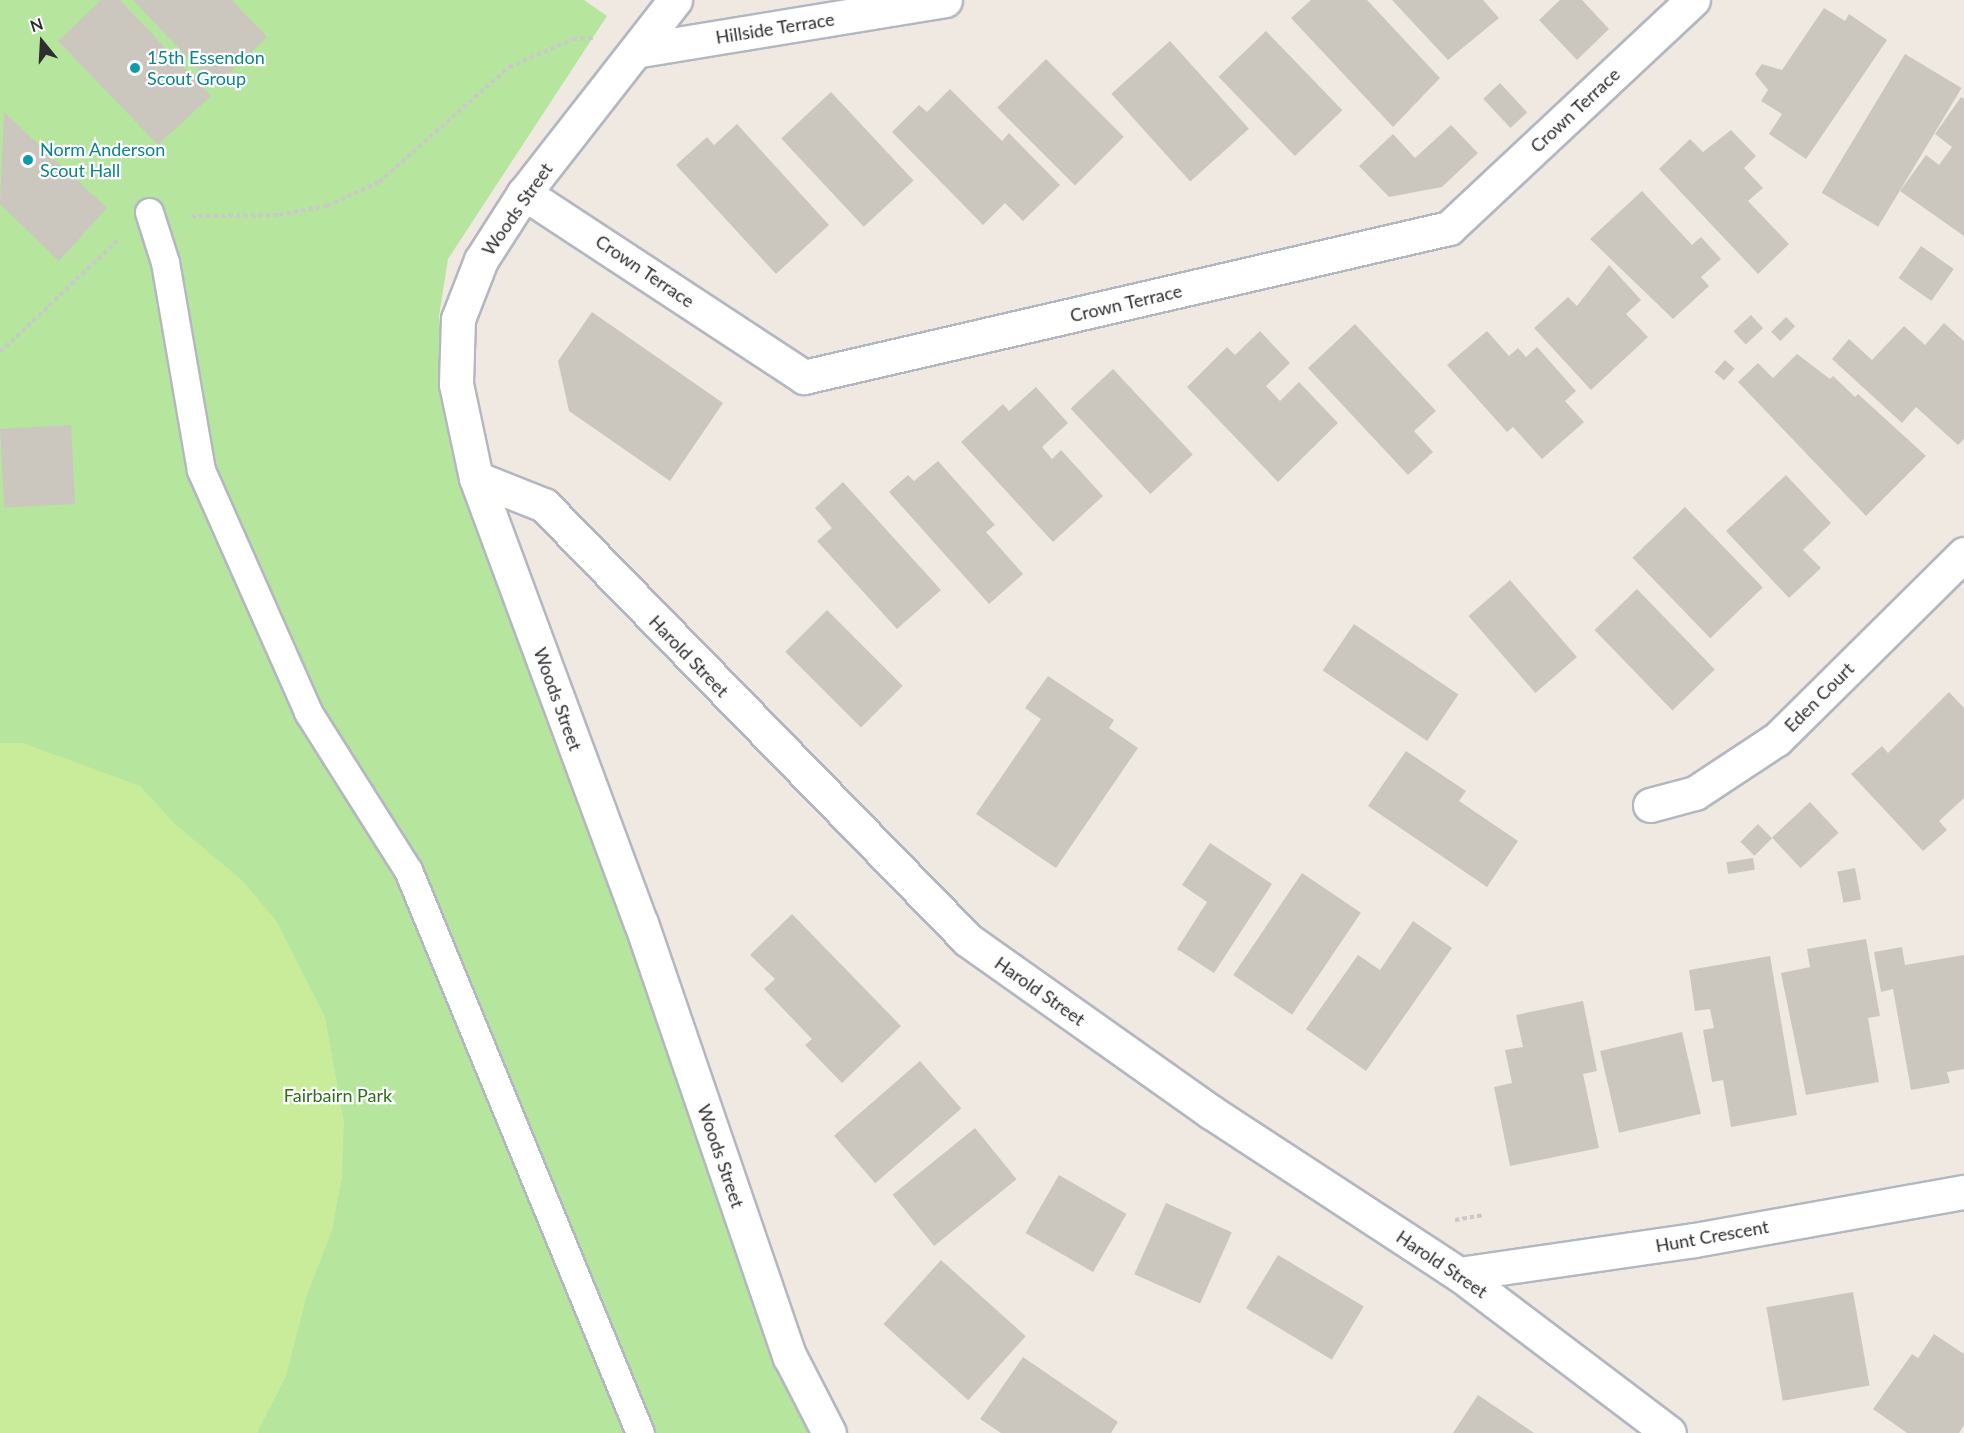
<!DOCTYPE html>
<style>
body{margin:0}
#map{position:relative;width:1964px;height:1433px;overflow:hidden;background:#efe9e1;font-family:Lato,sans-serif}
div>[style]{position:absolute}
.green>*{inset:0;background:#b6e59e}
.pitch>*{inset:0;background:#c9ec9a}
.building>*{inset:0;background:#cbc7bf;transform-origin:0 0}
.path>*{height:4px;margin-top:-2px;transform-origin:0;background:repeating-linear-gradient(90deg,#c9c9c9 0 4.5px,transparent 0 7.5px)}
.roads{filter:drop-shadow(2px 0 #b4b7c1) drop-shadow(-2px 0 #b4b7c1) drop-shadow(0 2px #b4b7c1) drop-shadow(0 -2px #b4b7c1)}
.lane>*{height:27px;margin:-13.5px;padding:0 13.5px;transform-origin:13.5px;border-radius:13.5px;background:#fff}
.street>*{height:33px;margin:-16.5px;padding:0 16.5px;transform-origin:16.5px;border-radius:16.5px;background:#fff}
.dots>*{width:16px;height:16px;translate:-50% -50%;box-sizing:border-box;border:3px solid #fff;border-radius:50%}
span{translate:-50% -50%;white-space:nowrap;text-align:center;line-height:1.15;-webkit-text-stroke:4.5px #fff;paint-order:stroke}
.street-label{font-size:18px;color:#2e2e2e}
.culture-label{font-size:18px;color:#0d838f}
.left{translate:0 -50%;text-align:left}
.park-label{font-size:18px;color:#2c6e1b}
.north{position:absolute;left:12px;top:12px;width:60px;height:60px;-webkit-text-stroke:4px #fff;paint-order:stroke;rotate:342deg;font-size:16px;font-weight:700;line-height:24px;text-align:center;color:#2e2e2e}
.north::after{content:'';display:block;margin:auto;width:21px;height:27px;background:#2e2e2e;clip-path:polygon(50% 0,100% 100%,50% 72%,0 100%)}
</style>
<div id="map">
<div class="green">
<i style="clip-path:polygon(0 0,584px 0,607px 16px,448px 259px,439px 316px,447px 408px,802px 1380px,842px 1433px,0 1433px)"></i>
</div>
<div class="pitch">
<i style="clip-path:polygon(0 743px,23px 743px,140px 786px,176px 825px,243px 881px,277px 922px,325px 1017px,344px 1122px,342px 1177px,332px 1230px,306px 1298px,286px 1376px,257px 1433px,0 1433px)"></i>
</div>
<div class="building">
<i style="clip-path:polygon(101px 0,120px 0,211px 96px,158px 145px,58px 41px)"></i>
<i style="clip-path:polygon(133px 0,232px 0,267px 37px,215px 87px)"></i>
<i style="clip-path:polygon(1311px 0,1367px 0,1440px 78px,1393px 127px,1291px 18px)"></i>
<i style="clip-path:polygon(1392px 0,1483px 0,1499px 18px,1448px 60px)"></i>
<i style="clip-path:polygon(1560px 0,1582px 0,1609px 29px,1577px 60px,1539px 20px)"></i>
<i style="clip-path:polygon(1824px 8px,1845px 21px,1849px 14px,1887px 40px,1806px 159px,1769px 134px,1782px 114px,1761px 101px,1768px 90px,1755px 74px,1762px 64px,1782px 70px)"></i>
<i style="left:1266px;top:31px;width:110px;height:66px;rotate:46deg"></i>
<i style="left:1170px;top:41px;width:118px;height:79px;rotate:48deg"></i>
<i style="left:1905px;top:54px;width:66px;height:162px;rotate:31deg"></i>
<i style="left:1046px;top:59px;width:110px;height:69px;rotate:45deg"></i>
<i style="left:1500px;top:83px;width:40px;height:23px;rotate:47deg"></i>
<i style="clip-path:polygon(950px 89px,1002px 141px,1009px 133px,1060px 185px,1023px 221px,1005px 203px,983px 225px,892px 132px,919px 105px,927px 112px)"></i>
<i style="left:831px;top:92px;width:121px;height:68px;rotate:47deg"></i>
<i style="clip-path:polygon(1961px 97px,1964px 99px,1964px 236px,1900px 191px,1926px 155px,1939px 165px,1952px 147px,1935px 134px)"></i>
<i style="clip-path:polygon(4px 112px,107px 208px,59px 261px,0 204px)"></i>
<i style="clip-path:polygon(737px 124px,829px 225px,776px 274px,676px 165px,707px 137px,714px 145px)"></i>
<i style="clip-path:polygon(1451px 125px,1478px 153px,1442px 187px,1389px 197px,1359px 166px,1393px 134px,1415px 158px)"></i>
<i style="clip-path:polygon(1731px 130px,1756px 156px,1744px 168px,1763px 188px,1748px 201px,1789px 244px,1758px 274px,1659px 169px,1690px 139px,1703px 152px)"></i>
<i style="clip-path:polygon(1642px 191px,1692px 245px,1701px 237px,1721px 259px,1701px 277px,1709px 286px,1673px 319px,1590px 239px)"></i>
<i style="left:1921px;top:246px;width:40px;height:39px;rotate:35deg"></i>
<i style="clip-path:polygon(1609px 265px,1641px 300px,1626px 314px,1648px 337px,1591px 390px,1534px 328px,1568px 297px,1577px 306px)"></i>
<i style="clip-path:polygon(592px 312px,723px 403px,670px 481px,569px 411px,558px 361px)"></i>
<i style="left:1751px;top:315px;width:18px;height:24px;rotate:47deg"></i>
<i style="left:1786px;top:317px;width:13px;height:21px;rotate:45deg"></i>
<i style="clip-path:polygon(1944px 323px,1964px 341px,1964px 439px,1958px 445px,1916px 407px,1902px 423px,1832px 359px,1849px 339px,1872px 360px,1904px 326px,1925px 345px)"></i>
<i style="clip-path:polygon(1355px 324px,1436px 411px,1414px 431px,1433px 452px,1408px 475px,1308px 368px)"></i>
<i style="clip-path:polygon(1260px 331px,1290px 363px,1266px 386px,1280px 401px,1299px 382px,1338px 423px,1278px 482px,1187px 387px,1227px 347px,1235px 355px)"></i>
<i style="clip-path:polygon(1487px 331px,1509px 356px,1518px 348px,1526px 357px,1537px 347px,1576px 391px,1565px 401px,1584px 422px,1542px 459px,1513px 427px,1507px 432px,1447px 365px)"></i>
<i style="clip-path:polygon(1797px 354px,1830px 379px,1833px 376px,1855px 397px,1858px 394px,1926px 456px,1866px 516px,1738px 382px,1758px 363px,1773px 378px)"></i>
<i style="left:1725px;top:360px;width:13px;height:16px;rotate:42deg"></i>
<i style="left:1113px;top:369px;width:117px;height:58px;rotate:47deg"></i>
<i style="clip-path:polygon(1036px 387px,1068px 423px,1042px 447px,1052px 459px,1061px 450px,1103px 496px,1053px 542px,961px 442px,1003px 404px,1009px 411px)"></i>
<i style="left:71px;top:425px;width:79px;height:71px;rotate:87deg"></i>
<i style="clip-path:polygon(938px 461px,995px 525px,986px 532px,1023px 574px,989px 604px,889px 492px,908px 475px,914px 481px)"></i>
<i style="clip-path:polygon(1786px 475px,1831px 523px,1803px 550px,1821px 568px,1789px 598px,1726px 531px)"></i>
<i style="clip-path:polygon(843px 482px,941px 590px,897px 629px,817px 541px,832px 528px,815px 508px)"></i>
<i style="left:1685px;top:507px;width:112px;height:73px;rotate:46deg"></i>
<i style="left:1510px;top:580px;width:102px;height:55px;rotate:49deg"></i>
<i style="left:1637px;top:589px;width:112px;height:59px;rotate:46deg"></i>
<i style="left:827px;top:610px;width:107px;height:59px;rotate:45deg"></i>
<i style="left:1354px;top:624px;width:126px;height:56px;rotate:34deg"></i>
<i style="clip-path:polygon(1048px 676px,1114px 720px,1109px 728px,1138px 748px,1056px 868px,976px 814px,1041px 719px,1025px 708px)"></i>
<i style="clip-path:polygon(1949px 692px,1964px 708px,1964px 798px,1939px 821px,1947px 830px,1923px 851px,1851px 774px,1882px 746px,1888px 753px)"></i>
<i style="clip-path:polygon(1406px 751px,1466px 791px,1459px 801px,1518px 841px,1487px 887px,1368px 806px)"></i>
<i style="left:1810px;top:802px;width:42px;height:52px;rotate:47deg"></i>
<i style="left:1758px;top:824px;width:20px;height:25px;rotate:45deg"></i>
<i style="clip-path:polygon(1210px 843px,1272px 884px,1214px 973px,1177px 949px,1207px 902px,1182px 885px)"></i>
<i style="left:1753px;top:858px;width:12px;height:27px;rotate:81deg"></i>
<i style="left:1855px;top:868px;width:32px;height:18px;rotate:79deg"></i>
<i style="left:1302px;top:873px;width:71px;height:123px;rotate:34deg"></i>
<i style="clip-path:polygon(792px 914px,901px 1026px,842px 1083px,805px 1045px,812px 1039px,764px 989px,775px 979px,750px 955px)"></i>
<i style="clip-path:polygon(1413px 921px,1452px 948px,1366px 1071px,1306px 1029px,1358px 955px,1380px 970px)"></i>
<i style="clip-path:polygon(1866px 939px,1880px 1016px,1868px 1018px,1879px 1082px,1806px 1095px,1781px 973px,1810px 967px,1807px 949px)"></i>
<i style="clip-path:polygon(1902px 947px,1905px 965px,1964px 955px,1964px 1069px,1947px 1072px,1950px 1083px,1911px 1090px,1893px 989px,1881px 992px,1874px 952px)"></i>
<i style="clip-path:polygon(1770px 956px,1797px 1115px,1731px 1127px,1723px 1080px,1712px 1082px,1703px 1030px,1714px 1028px,1710px 1009px,1695px 1011px,1689px 970px)"></i>
<i style="clip-path:polygon(1583px 1001px,1597px 1071px,1583px 1074px,1599px 1148px,1510px 1166px,1494px 1087px,1512px 1083px,1505px 1050px,1523px 1047px,1516px 1015px)"></i>
<i style="left:1682px;top:1032px;width:84px;height:84px;rotate:77deg"></i>
<i style="left:920px;top:1061px;width:63px;height:114px;rotate:49deg"></i>
<i style="left:975px;top:1128px;width:66px;height:106px;rotate:51deg"></i>
<i style="left:1059px;top:1175px;width:78px;height:67px;rotate:30deg"></i>
<i style="left:1166px;top:1203px;width:72px;height:78px;rotate:24deg"></i>
<i style="left:1278px;top:1255px;width:100px;height:62px;rotate:31deg"></i>
<i style="left:941px;top:1260px;width:114px;height:86px;rotate:42deg"></i>
<i style="left:1853px;top:1292px;width:95px;height:88px;rotate:80deg"></i>
<i style="clip-path:polygon(1934px 1334px,1964px 1354px,1964px 1425px,1959px 1433px,1907px 1433px,1873px 1409px,1912px 1354px,1918px 1358px)"></i>
<i style="clip-path:polygon(1023px 1357px,1118px 1422px,1111px 1433px,1001px 1433px,980px 1419px)"></i>
<i style="clip-path:polygon(1478px 1395px,1534px 1433px,1453px 1433px)"></i>
</div>
<div class="path">
<i style="left:191px;top:216px;width:88px;rotate:-0.7deg"></i>
<i style="left:279px;top:215px;width:49px;rotate:-10.6deg"></i>
<i style="left:327px;top:206px;width:57px;rotate:-24.8deg"></i>
<i style="left:379px;top:182px;width:174px;rotate:-41.5deg"></i>
<i style="left:509px;top:67px;width:70px;rotate:-23.6deg"></i>
<i style="left:573px;top:39px;width:20px;rotate:-3deg"></i>
<i style="left:0;top:352px;width:164px;rotate:-43.5deg"></i>
<i style="left:1455px;top:1220px;width:29px;rotate:-10deg"></i>
</div>
<div class="roads">
<div class="lane">
<i style="left:149px;top:212px;width:52px;rotate:72.3deg"></i>
<i style="left:165px;top:262px;width:211px;rotate:80.2deg"></i>
<i style="left:201px;top:470px;width:265px;rotate:66.1deg"></i>
<i style="left:308px;top:712px;width:187px;rotate:57.7deg"></i>
<i style="left:408px;top:870px;width:609px;rotate:67.6deg"></i>
</div>
<div class="street">
<i style="left:675px;top:0;width:245px;rotate:128deg"></i>
<i style="left:524px;top:193px;width:80px;rotate:122.7deg"></i>
<i style="left:481px;top:260px;width:63px;rotate:111.3deg"></i>
<i style="left:458px;top:319px;width:65px;rotate:91.8deg"></i>
<i style="left:456px;top:384px;width:96px;rotate:78deg"></i>
<i style="left:476px;top:478px;width:475px;rotate:69.7deg"></i>
<i style="left:641px;top:923px;width:459px;rotate:71.1deg"></i>
<i style="left:790px;top:1357px;width:85px;rotate:62.8deg"></i>
<i style="left:640px;top:50px;width:309px;rotate:-9.3deg"></i>
<i style="left:524px;top:193px;width:335px;rotate:33.3deg"></i>
<i style="left:804px;top:377px;width:662px;rotate:-13.01deg"></i>
<i style="left:1449px;top:228px;width:334px;rotate:-43.1deg"></i>
<i style="left:476px;top:478px;width:73px;rotate:21.7deg"></i>
<i style="left:544px;top:505px;width:607px;rotate:45.73deg"></i>
<i style="left:968px;top:940px;width:298px;rotate:35.3deg"></i>
<i style="left:1211px;top:1112px;width:296px;rotate:33.2deg"></i>
<i style="left:1459px;top:1274px;width:263px;rotate:37.1deg"></i>
<i style="left:1650px;top:805px;width:47px;rotate:-14.9deg"></i>
<i style="left:1695px;top:793px;width:98px;rotate:-33.4deg"></i>
<i style="left:1777px;top:739px;width:263px;rotate:-44.7deg"></i>
<i style="left:1459px;top:1274px;width:237px;rotate:-8.2deg"></i>
<i style="left:1694px;top:1240px;width:274px;rotate:-10.1deg"></i>
</div>
</div>
<div class="dots">
<i style="left:135px;top:68px;background:#0f9aa8"></i>
<i style="left:28px;top:160px;background:#0f9aa8"></i>
</div>
<div class="street-label">
<span style="left:775px;top:28px;rotate:-9deg">Hillside Terrace</span>
<span style="left:1575px;top:110px;rotate:-43deg">Crown Terrace</span>
<span style="left:517px;top:209px;rotate:-55deg">Woods Street</span>
<span style="left:645px;top:271px;rotate:34deg">Crown Terrace</span>
<span style="left:1126px;top:303px;rotate:-13deg">Crown Terrace</span>
<span style="left:689px;top:656px;rotate:46deg">Harold Street</span>
<span style="left:1819px;top:697px;rotate:-45deg">Eden Court</span>
<span style="left:558px;top:699px;rotate:70deg">Woods Street</span>
<span style="left:1040px;top:991px;rotate:35deg">Harold Street</span>
<span style="left:721px;top:1156px;rotate:71deg">Woods Street</span>
<span style="left:1712px;top:1236px;rotate:-10deg">Hunt Crescent</span>
<span style="left:1442px;top:1264px;rotate:34deg">Harold Street</span>
</div>
<div class="culture-label">
<span class="left" style="left:147px;top:68px">15th Essendon<br>Scout Group</span>
<span class="left" style="left:40px;top:160px">Norm Anderson<br>Scout Hall</span>
</div>
<div class="park-label">
<span style="left:338px;top:1095px">Fairbairn Park</span>
</div>
<div class="north">N</div>
</div>
